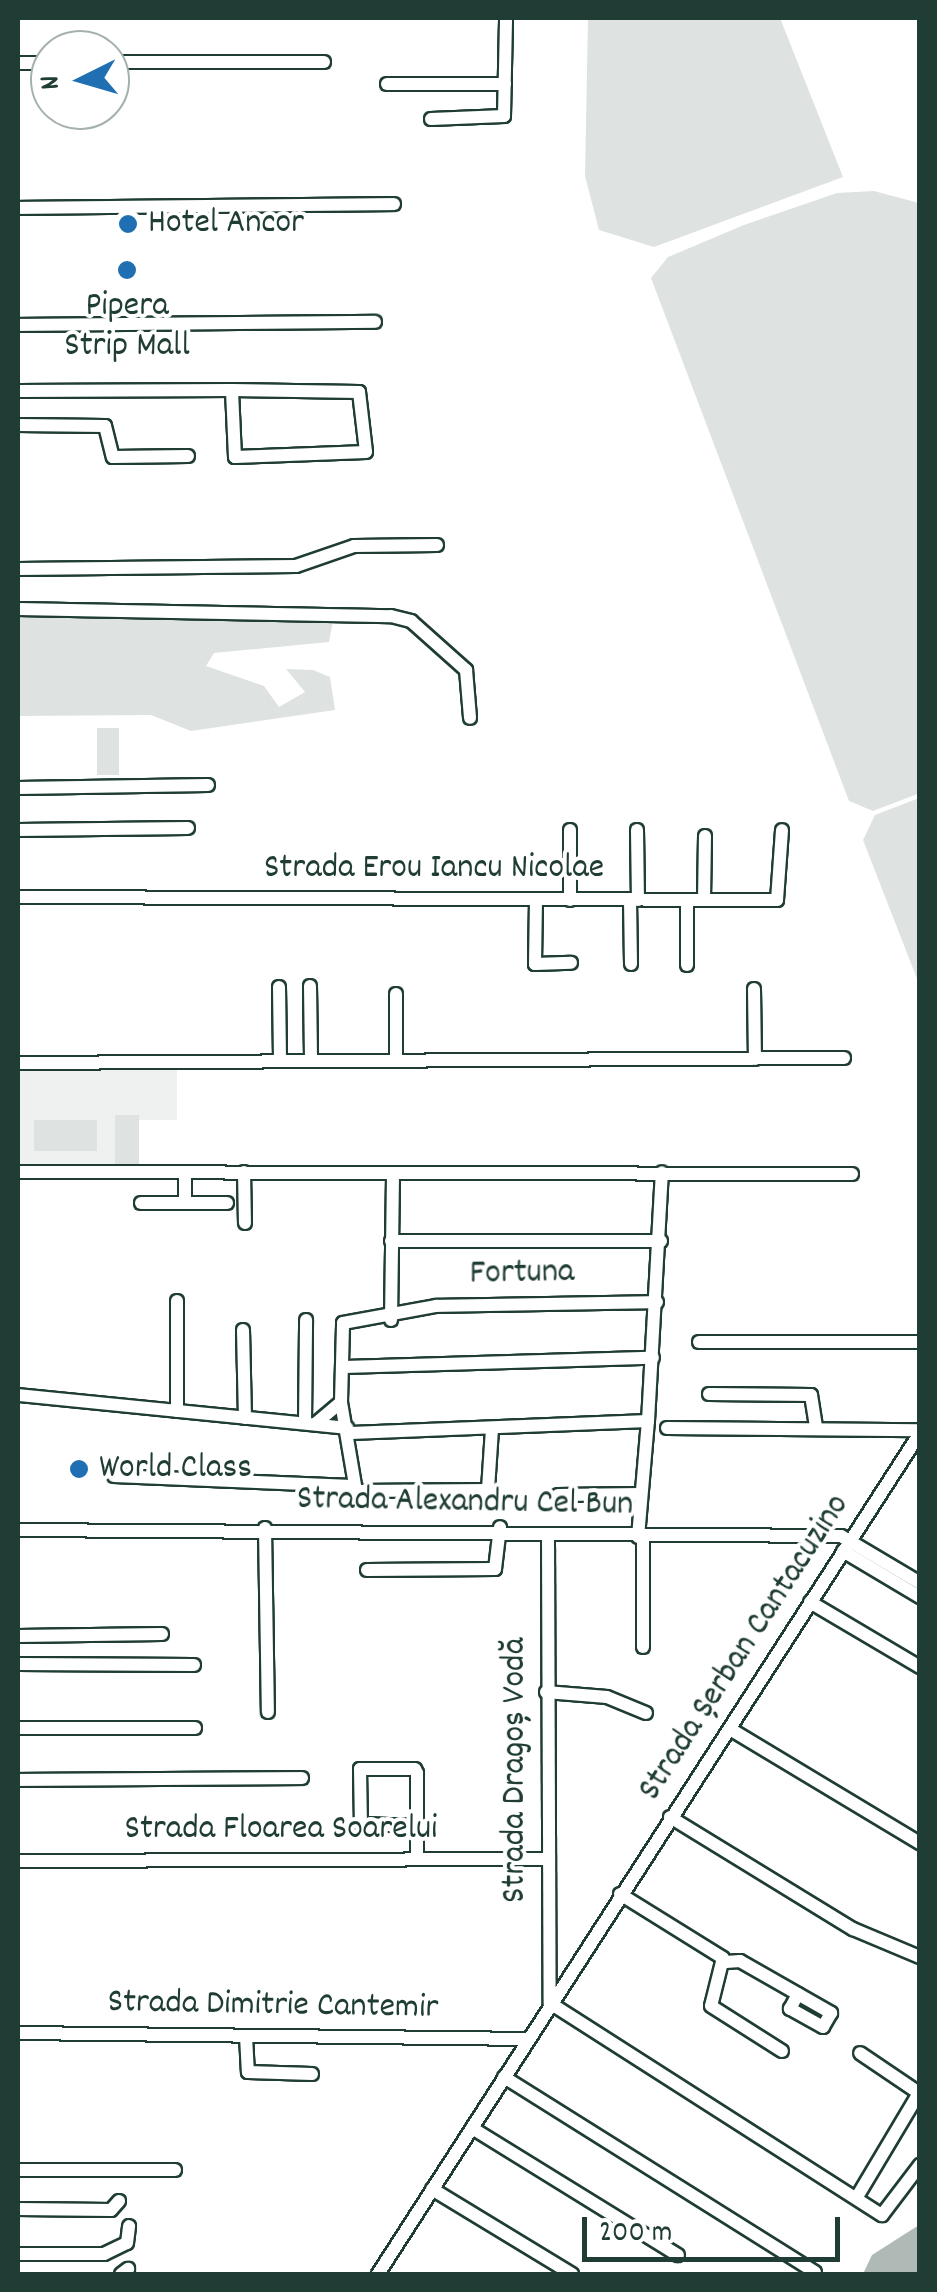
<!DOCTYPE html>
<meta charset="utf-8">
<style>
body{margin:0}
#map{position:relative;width:937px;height:2292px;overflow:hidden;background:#fff;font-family:Dekko,sans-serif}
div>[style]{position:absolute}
.built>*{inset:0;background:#eef1f0}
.green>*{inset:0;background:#dee3e2;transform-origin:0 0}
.water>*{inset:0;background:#afbab7}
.roads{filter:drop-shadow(2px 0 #1f3d34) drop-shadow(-2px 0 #1f3d34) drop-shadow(0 2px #1f3d34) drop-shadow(0 -2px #1f3d34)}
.minor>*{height:12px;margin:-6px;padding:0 6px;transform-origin:6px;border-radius:6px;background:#fff}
.dots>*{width:28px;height:28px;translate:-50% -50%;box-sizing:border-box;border:5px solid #fff;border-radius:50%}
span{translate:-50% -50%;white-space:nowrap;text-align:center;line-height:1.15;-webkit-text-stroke:8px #fff;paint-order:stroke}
.poi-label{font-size:35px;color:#1f3d34}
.left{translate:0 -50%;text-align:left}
.street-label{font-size:35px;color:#1f3d34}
.frame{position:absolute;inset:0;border:20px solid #1f3d34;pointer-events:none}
.north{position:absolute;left:30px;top:30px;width:100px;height:100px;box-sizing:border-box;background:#fff;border:2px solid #a5b1ae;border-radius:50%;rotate:265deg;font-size:28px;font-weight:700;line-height:40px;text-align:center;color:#1f3d34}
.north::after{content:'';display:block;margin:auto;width:35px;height:45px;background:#1f6fb2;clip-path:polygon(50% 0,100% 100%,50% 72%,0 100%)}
.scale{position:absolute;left:582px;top:2217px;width:258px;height:45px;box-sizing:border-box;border:5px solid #1f3d34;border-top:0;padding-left:12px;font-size:30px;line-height:35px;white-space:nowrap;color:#1f3d34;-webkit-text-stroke:8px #fff;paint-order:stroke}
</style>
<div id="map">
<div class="built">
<i style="clip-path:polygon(177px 1067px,177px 1120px,139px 1120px,139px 1169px,18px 1169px,18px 1068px)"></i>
</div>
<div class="green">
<i style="clip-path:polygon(588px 18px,780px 18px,843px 177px,654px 247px,599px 230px,585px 176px)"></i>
<i style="clip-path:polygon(874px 191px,919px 203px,920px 793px,873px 811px,849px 801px,651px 278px,668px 257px,744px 225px,837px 193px)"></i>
<i style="clip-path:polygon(18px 611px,333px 621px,329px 642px,214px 653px,206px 666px,264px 686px,279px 707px,305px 692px,286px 669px,313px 670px,330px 677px,335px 710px,191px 731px,151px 715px,18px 716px)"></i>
<i style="left:97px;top:728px;width:22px;height:47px"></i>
<i style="clip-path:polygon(919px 798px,919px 984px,863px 840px,875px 815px)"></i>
<i style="left:115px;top:1115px;width:24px;height:54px"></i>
<i style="left:97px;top:1120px;width:31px;height:63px;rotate:90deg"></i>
</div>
<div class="water">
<i style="clip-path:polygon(919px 2225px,919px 2274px,863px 2274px,872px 2255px)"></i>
</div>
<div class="roads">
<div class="minor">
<i style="left:110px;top:62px;width:214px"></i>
<i style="left:18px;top:63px;width:32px"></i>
<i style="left:387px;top:84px;width:118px"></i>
<i style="left:431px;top:119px;width:73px;rotate:-2.4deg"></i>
<i style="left:504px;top:116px;width:98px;rotate:-88.8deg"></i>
<i style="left:18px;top:208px;width:376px;rotate:-0.6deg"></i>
<i style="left:18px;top:325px;width:357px;rotate:-0.5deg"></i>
<i style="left:18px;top:391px;width:214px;rotate:-0.3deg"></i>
<i style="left:232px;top:390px;width:127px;rotate:0.9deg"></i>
<i style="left:359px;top:392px;width:60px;rotate:83.3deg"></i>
<i style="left:366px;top:452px;width:131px;rotate:177.8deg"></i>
<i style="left:235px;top:457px;width:67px;rotate:-92.6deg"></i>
<i style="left:18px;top:425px;width:87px;rotate:0.7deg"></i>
<i style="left:105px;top:426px;width:32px;rotate:76deg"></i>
<i style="left:113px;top:457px;width:75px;rotate:-0.8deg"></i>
<i style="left:18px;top:569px;width:278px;rotate:-0.6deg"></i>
<i style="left:296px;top:566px;width:61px;rotate:-19deg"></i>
<i style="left:354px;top:546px;width:83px;rotate:-0.7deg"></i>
<i style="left:18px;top:609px;width:373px;rotate:1.1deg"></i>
<i style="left:391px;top:616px;width:21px;rotate:14deg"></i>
<i style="left:411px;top:621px;width:74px;rotate:41.7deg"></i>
<i style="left:466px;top:670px;width:48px;rotate:85.2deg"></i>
<i style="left:18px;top:788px;width:190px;rotate:-0.9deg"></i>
<i style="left:18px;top:830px;width:170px;rotate:-0.7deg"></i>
<i style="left:637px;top:830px;width:70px;rotate:89.2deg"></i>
<i style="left:18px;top:897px;width:759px;rotate:0.23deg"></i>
<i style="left:777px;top:900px;width:70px;rotate:-85.9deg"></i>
<i style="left:536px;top:900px;width:64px;rotate:90.9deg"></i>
<i style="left:535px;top:964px;width:36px;rotate:-2deg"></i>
<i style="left:570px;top:900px;width:70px;rotate:-90deg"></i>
<i style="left:630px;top:900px;width:64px;rotate:89.1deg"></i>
<i style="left:704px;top:900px;width:64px;rotate:-89.1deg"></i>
<i style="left:687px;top:965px;width:65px;rotate:-90deg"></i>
<i style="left:310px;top:986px;width:75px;rotate:89.2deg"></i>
<i style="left:279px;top:987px;width:74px;rotate:89.2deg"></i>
<i style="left:754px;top:989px;width:70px;rotate:89.2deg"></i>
<i style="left:396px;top:994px;width:67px;rotate:90deg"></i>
<i style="left:18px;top:1063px;width:826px;rotate:-0.35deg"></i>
<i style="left:18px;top:1172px;width:834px;rotate:0.14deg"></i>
<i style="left:185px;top:1172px;width:31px;rotate:90deg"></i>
<i style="left:244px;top:1172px;width:51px;rotate:88.9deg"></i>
<i style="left:141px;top:1203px;width:86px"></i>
<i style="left:391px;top:1241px;width:270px"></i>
<i style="left:177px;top:1301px;width:110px;rotate:90deg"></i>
<i style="left:391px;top:1320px;width:145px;rotate:-89.2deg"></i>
<i style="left:243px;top:1330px;width:88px;rotate:88.7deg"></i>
<i style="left:699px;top:1342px;width:221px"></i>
<i style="left:342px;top:1367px;width:311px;rotate:-1.7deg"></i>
<i style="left:709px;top:1394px;width:102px;rotate:0.6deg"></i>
<i style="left:811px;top:1395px;width:32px;rotate:81deg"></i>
<i style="left:18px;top:1395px;width:331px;rotate:5.7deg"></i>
<i style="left:305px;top:1423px;width:103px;rotate:-89.4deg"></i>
<i style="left:315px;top:1424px;width:34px;rotate:-40deg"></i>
<i style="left:667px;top:1428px;width:253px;rotate:0.5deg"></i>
<i style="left:492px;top:1429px;width:61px;rotate:93.8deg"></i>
<i style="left:488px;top:1490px;width:132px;rotate:179.6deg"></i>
<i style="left:356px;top:1491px;width:90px;rotate:-99.6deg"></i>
<i style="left:341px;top:1402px;width:79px;rotate:-88.5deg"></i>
<i style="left:343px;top:1323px;width:95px;rotate:-10.4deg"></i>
<i style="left:436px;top:1306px;width:221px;rotate:-1deg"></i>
<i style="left:351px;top:1433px;width:297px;rotate:-2.3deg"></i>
<i style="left:648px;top:1421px;width:249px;rotate:-86.8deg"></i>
<i style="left:114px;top:1476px;width:238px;rotate:2.4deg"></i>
<i style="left:558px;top:1495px;width:83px;rotate:-0.7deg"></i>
<i style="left:265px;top:1528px;width:184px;rotate:89.1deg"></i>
<i style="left:18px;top:1530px;width:823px;rotate:0.42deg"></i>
<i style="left:841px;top:1536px;width:92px;rotate:30.7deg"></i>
<i style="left:638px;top:1537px;width:116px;rotate:-85.1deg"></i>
<i style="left:643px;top:1537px;width:110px;rotate:90deg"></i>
<i style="left:548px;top:1538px;width:465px;rotate:89.8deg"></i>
<i style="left:550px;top:2003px;width:394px;rotate:32.6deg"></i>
<i style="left:882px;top:2215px;width:63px;rotate:-52.8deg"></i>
<i style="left:843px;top:1551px;width:90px;rotate:30.9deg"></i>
<i style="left:367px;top:1570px;width:128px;rotate:-0.4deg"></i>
<i style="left:495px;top:1569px;width:42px;rotate:-83.2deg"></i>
<i style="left:810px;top:1602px;width:128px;rotate:30.6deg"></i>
<i style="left:18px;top:1636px;width:144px;rotate:-0.8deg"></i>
<i style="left:18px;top:1664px;width:176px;rotate:0.3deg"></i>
<i style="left:546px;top:1692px;width:61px;rotate:4.7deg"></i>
<i style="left:607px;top:1697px;width:42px;rotate:22.3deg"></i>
<i style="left:18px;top:1728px;width:177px"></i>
<i style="left:730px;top:1729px;width:222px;rotate:31deg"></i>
<i style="left:18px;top:1780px;width:284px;rotate:-0.4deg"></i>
<i style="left:670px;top:1817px;width:215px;rotate:31.5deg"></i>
<i style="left:853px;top:1929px;width:73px;rotate:22.7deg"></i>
<i style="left:417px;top:1859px;width:86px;rotate:-90deg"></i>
<i style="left:417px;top:1773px;width:4px;rotate:-117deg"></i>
<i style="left:415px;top:1769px;width:55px;rotate:180deg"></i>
<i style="left:360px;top:1769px;width:55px;rotate:89deg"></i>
<i style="left:361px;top:1824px;width:56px;rotate:2deg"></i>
<i style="left:18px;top:1861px;width:528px;rotate:-0.22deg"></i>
<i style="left:620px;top:1894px;width:121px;rotate:31.9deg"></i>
<i style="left:723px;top:1958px;width:49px;rotate:104deg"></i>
<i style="left:711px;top:2006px;width:84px;rotate:32.4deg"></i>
<i style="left:726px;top:1962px;width:14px;rotate:-4deg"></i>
<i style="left:740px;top:1961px;width:105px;rotate:29.7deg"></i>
<i style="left:831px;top:2013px;width:16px;rotate:120deg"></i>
<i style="left:823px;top:2027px;width:38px;rotate:-151deg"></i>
<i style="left:790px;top:2009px;width:17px;rotate:-62deg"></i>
<i style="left:18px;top:2033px;width:510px;rotate:0.67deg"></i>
<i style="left:246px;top:2036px;width:36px;rotate:87deg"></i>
<i style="left:248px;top:2072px;width:64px;rotate:1.8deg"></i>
<i style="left:504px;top:2077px;width:367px;rotate:32.1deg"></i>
<i style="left:472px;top:2128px;width:242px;rotate:31.7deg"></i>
<i style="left:18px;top:2170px;width:157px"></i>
<i style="left:432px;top:2189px;width:164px;rotate:31.3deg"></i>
<i style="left:857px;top:2197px;width:121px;rotate:-59.2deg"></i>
<i style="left:919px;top:2093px;width:71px;rotate:-145.9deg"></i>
<i style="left:18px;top:2209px;width:93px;rotate:0.6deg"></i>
<i style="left:111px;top:2210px;width:12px;rotate:-48deg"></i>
<i style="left:18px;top:2254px;width:86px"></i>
<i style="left:104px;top:2254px;width:25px;rotate:-26deg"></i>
<i style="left:127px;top:2243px;width:17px;rotate:-83deg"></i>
<i style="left:121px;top:2274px;width:9px;rotate:-36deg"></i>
<i style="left:378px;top:2274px;width:1001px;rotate:-57.2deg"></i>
</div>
</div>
<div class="dots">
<i style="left:128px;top:224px;background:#1f6fb2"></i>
<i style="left:127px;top:270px;background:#1f6fb2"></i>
<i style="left:79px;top:1469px;background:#1f6fb2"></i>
</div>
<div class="poi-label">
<span class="left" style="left:148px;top:224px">Hotel Ancor</span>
<span style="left:127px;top:327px">Pipera<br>Strip Mall</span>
<span class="left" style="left:99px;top:1469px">World Class</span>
</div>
<div class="street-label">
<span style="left:434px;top:869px">Strada Erou Iancu Nicolae</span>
<span style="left:522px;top:1274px;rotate:-1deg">Fortuna</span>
<span style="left:465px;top:1503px;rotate:1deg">Strada Alexandru Cel Bun</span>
<span style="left:745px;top:1648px;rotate:-57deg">Strada Șerban Cantacuzino</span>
<span style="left:516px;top:1770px;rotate:-90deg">Strada Dragoș Vodă</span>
<span style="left:281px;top:1830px">Strada Floarea Soarelui</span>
<span style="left:273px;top:2006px;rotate:1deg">Strada Dimitrie Cantemir</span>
</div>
<div class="frame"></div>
<div class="north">N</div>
<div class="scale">200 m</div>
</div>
